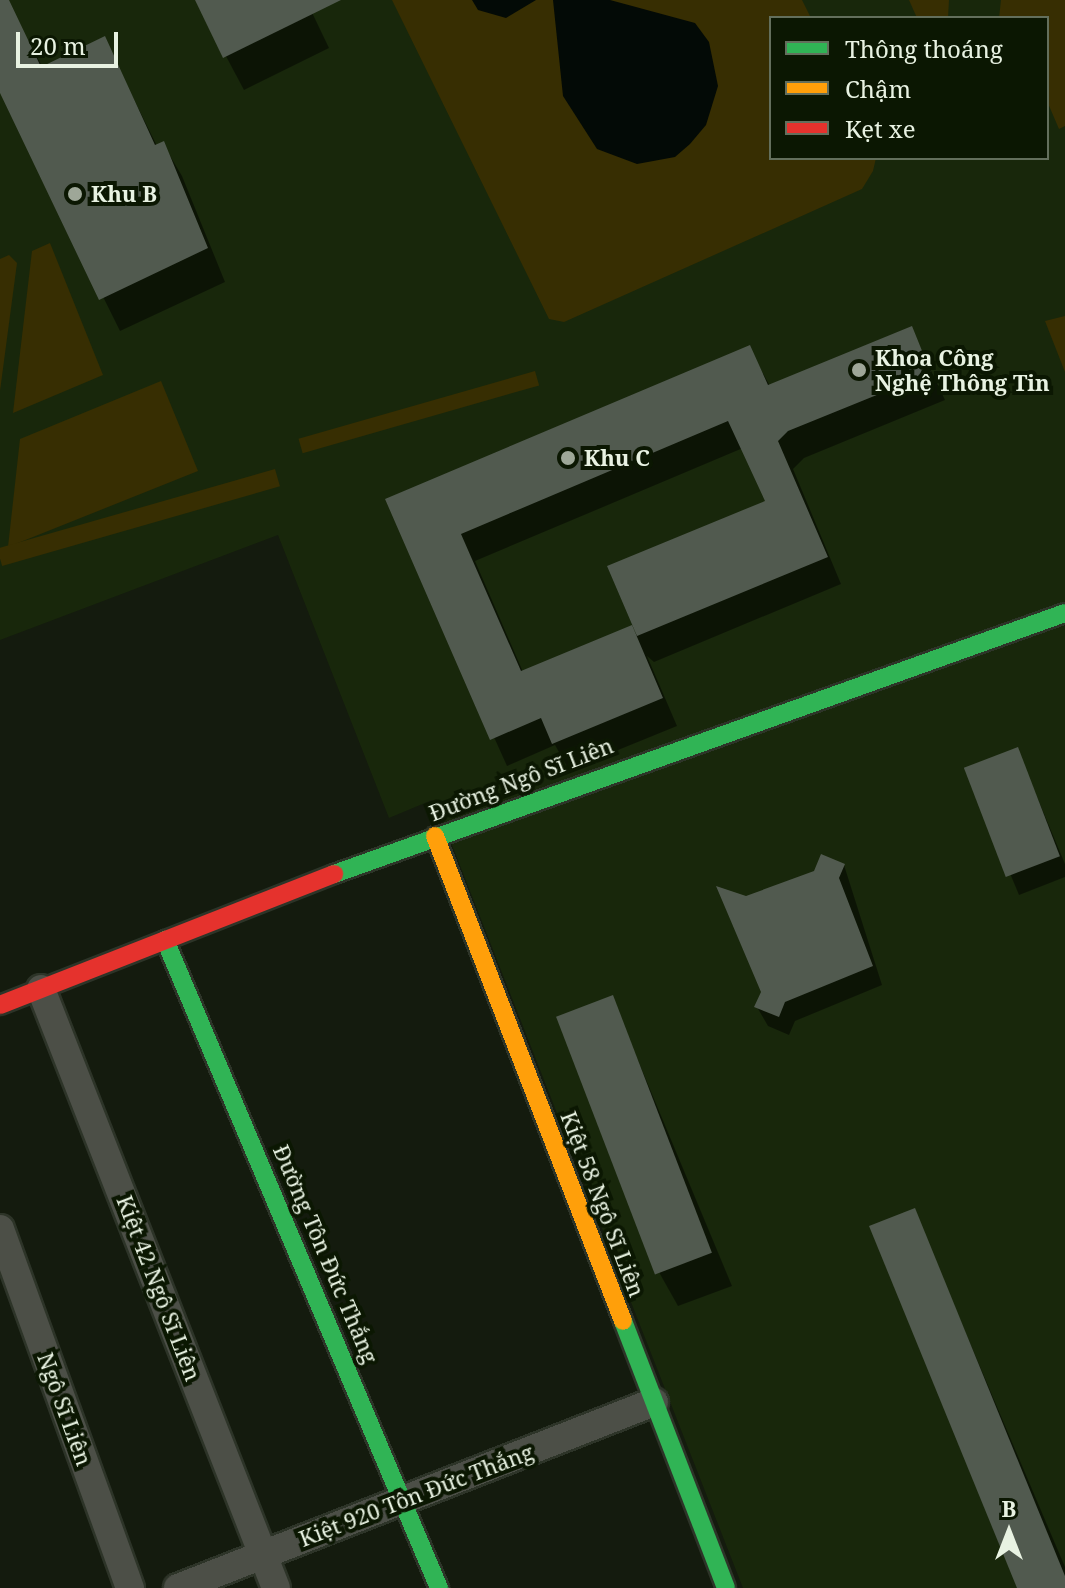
<!DOCTYPE html>
<meta charset="utf-8">
<style>
body{margin:0}
#map{position:relative;width:1065px;height:1588px;overflow:hidden;background:#141b0e;font-family:"Noto Serif",serif}
div>[style]{position:absolute}
.built>*{inset:0;background:#18270b}
.green>*{inset:0;background:#372e02;transform-origin:0 0}
.water>*{inset:0;background:#030a06}
.shadow>*{inset:0;background:#0007}
.building>*{inset:0;background:#515a4f;transform-origin:0 0}
.roads{filter:drop-shadow(2px 0 #2d3428) drop-shadow(-2px 0 #2d3428) drop-shadow(0 2px #2d3428) drop-shadow(0 -2px #2d3428)}
.street>*{height:28px;margin:-14px;padding:0 14px;transform-origin:14px;border-radius:14px;background:#4c4f47}
.fast>*{height:18px;margin:-9px;padding:0 9px;transform-origin:9px;border-radius:9px;background:#30b455}
.slow>*{height:18px;margin:-9px;padding:0 9px;transform-origin:9px;border-radius:9px;background:#ff9f0a}
.jam>*{height:18px;margin:-9px;padding:0 9px;transform-origin:9px;border-radius:9px;background:#e5322d}
.dots>*{width:22px;height:22px;translate:-50% -50%;box-sizing:border-box;border:4px solid #0b1702;border-radius:50%}
span{translate:-50% -50%;white-space:nowrap;text-align:center;line-height:1.15;-webkit-text-stroke:8px #0b1702;paint-order:stroke}
.poi-label{font-size:22px;color:#e8f2e2;font-weight:700}
.left{translate:0 -50%;text-align:left}
.street-label{font-size:22px;color:#e8f2e2}
.legend{position:absolute;left:769px;top:16px;width:280px;height:144px;box-sizing:border-box;background:#0b1702;border:2px solid #636f5c;margin:0;padding:10px 14px;list-style:none;font-size:24px;color:#e8f2e2}
.legend li{display:flex;align-items:center;gap:16px;height:40px}
.legend b{width:40px;border:2px solid #636f5c}
.north{position:absolute;left:969px;top:1492px;width:80px;height:80px;-webkit-text-stroke:6px #0b1702;paint-order:stroke;rotate:0deg;font-size:22px;font-weight:700;line-height:32px;text-align:center;color:#e8f2e2}
.north::after{content:'';display:block;margin:auto;width:28px;height:36px;background:#e8f2e2;clip-path:polygon(50% 0,100% 100%,50% 72%,0 100%)}
.scale{position:absolute;left:16px;top:32px;width:102px;height:36px;box-sizing:border-box;border:4px solid #e8f2e2;border-top:0;padding-left:10px;font-size:24px;line-height:28px;white-space:nowrap;color:#e8f2e2;-webkit-text-stroke:6px #0b1702;paint-order:stroke}
</style>
<div id="map">
<div class="built">
<i style="clip-path:polygon(evenodd,0 0,1065px 0,1065px 1588px,743px 1588px,441px 817px,432px 800px,389px 818px,278px 535px,0 640px,0 0,771px 18px,1047px 18px,1047px 158px,771px 158px,771px 18px)"></i>
</div>
<div class="green">
<i style="clip-path:polygon(392px 0,802px 0,811px 18px,771px 18px,771px 158px,876px 158px,873px 171px,862px 189px,564px 322px,549px 319px)"></i>
<i style="clip-path:polygon(909px 0,949px 0,948px 18px,917px 18px)"></i>
<i style="clip-path:polygon(1001px 0,1065px 0,1065px 126px,1059px 129px,1047px 101px,1047px 18px,999px 18px)"></i>
<i style="clip-path:polygon(50px 243px,103px 375px,13px 413px,32px 251px)"></i>
<i style="clip-path:polygon(9px 255px,17px 263px,0 391px,0 259px)"></i>
<i style="clip-path:polygon(1065px 316px,1065px 372px,1045px 321px)"></i>
<i style="left:535px;top:371px;width:15px;height:246px;rotate:74deg"></i>
<i style="clip-path:polygon(161px 381px,198px 471px,8px 547px,20px 439px)"></i>
<i style="left:275px;top:469px;width:18px;height:289px;rotate:74deg"></i>
</div>
<div class="water">
<i style="clip-path:polygon(472px 0,536px 0,506px 18px,478px 10px)"></i>
<i style="clip-path:polygon(553px 0,610px 0,695px 23px,709px 42px,718px 86px,706px 125px,690px 144px,675px 157px,637px 164px,597px 149px,563px 96px)"></i>
</div>
<div class="shadow">
<i style="clip-path:polygon(196px 0,306px 0,329px 48px,244px 90px)"></i>
<i style="clip-path:polygon(11px 9px,43px 68px,104px 39px,157px 146px,163px 144px,182px 176px,225px 282px,120px 331px,0 89px,0 15px)"></i>
<i style="clip-path:polygon(evenodd,911px 329px,945px 400px,804px 458px,793px 469px,841px 584px,654px 662px,647px 656px,677px 726px,569px 770px,555px 745px,507px 766px,387px 500px,749px 348px,770px 386px,911px 329px,743px 448px,768px 502px,638px 633px,523px 672px,475px 561px,743px 448px)"></i>
<i style="clip-path:polygon(1017px 749px,1065px 864px,1065px 877px,1019px 895px,966px 769px)"></i>
<i style="clip-path:polygon(844px 865px,882px 985px,795px 1021px,789px 1035px,768px 1026px,757px 1007px,763px 992px,746px 898px)"></i>
<i style="clip-path:polygon(612px 998px,732px 1286px,678px 1306px,660px 1274px)"></i>
<i style="clip-path:polygon(914px 1211px,1065px 1567px,1065px 1588px,1019px 1588px)"></i>
</div>
<div class="building">
<i style="clip-path:polygon(0 0,9px 0,41px 67px,105px 36px,155px 145px,164px 141px,208px 248px,99px 300px,0 93px)"></i>
<i style="clip-path:polygon(195px 0,341px 0,223px 58px)"></i>
<i style="clip-path:polygon(912px 326px,931px 373px,788px 431px,778px 441px,828px 557px,637px 636px,607px 566px,765px 501px,728px 421px,461px 534px,521px 671px,632px 625px,663px 698px,552px 744px,541px 718px,490px 740px,385px 499px,750px 345px,768px 385px)"></i>
<i style="left:1018px;top:747px;width:117px;height:58px;rotate:69deg"></i>
<i style="clip-path:polygon(821px 854px,845px 864px,839px 878px,873px 966px,785px 1002px,779px 1017px,754px 1007px,761px 992px,716px 886px,746px 896px,814px 871px)"></i>
<i style="left:613px;top:995px;width:276px;height:61px;rotate:69deg"></i>
<i style="clip-path:polygon(915px 1208px,1065px 1576px,1065px 1588px,1017px 1588px,869px 1226px)"></i>
</div>
<div class="roads">
<div class="street">
<i style="left:41px;top:989px;width:643px;rotate:68.58deg"></i>
<i style="left:0;top:1229px;width:382px;rotate:70.1deg"></i>
<i style="left:178px;top:1588px;width:511px;rotate:-21.34deg"></i>
</div>
<div class="fast">
<i style="left:334px;top:874px;width:776px;rotate:-19.65deg"></i>
<i style="left:165px;top:940px;width:704px;rotate:67.08deg"></i>
<i style="left:623px;top:1321px;width:286px;rotate:68.9deg"></i>
</div>
<div class="slow">
<i style="left:435px;top:836px;width:520px;rotate:68.81deg"></i>
</div>
<div class="jam">
<i style="left:0;top:1005px;width:359px;rotate:-21.4deg"></i>
</div>
</div>
<div class="dots">
<i style="left:75px;top:194px;background:#9ea798"></i>
<i style="left:859px;top:370px;background:#9ea798"></i>
<i style="left:568px;top:458px;background:#9ea798"></i>
</div>
<div class="poi-label">
<span class="left" style="left:91px;top:194px">Khu B</span>
<span class="left" style="left:875px;top:370px">Khoa Công<br>Nghệ Thông Tin</span>
<span class="left" style="left:584px;top:458px">Khu C</span>
</div>
<div class="street-label">
<span style="left:521px;top:779px;rotate:-21deg">Đường Ngô Sĩ Liên</span>
<span style="left:603px;top:1204px;rotate:69deg">Kiệt 58 Ngô Sĩ Liên</span>
<span style="left:326px;top:1254px;rotate:67deg">Đường Tôn Đức Thắng</span>
<span style="left:159px;top:1288px;rotate:69deg">Kiệt 42 Ngô Sĩ Liên</span>
<span style="left:65px;top:1409px;rotate:70deg">Ngô Sĩ Liên</span>
<span style="left:416px;top:1495px;rotate:-21deg">Kiệt 920 Tôn Đức Thắng</span>
</div>
<ul class="legend">
<li><b style="height:10px;background:#30b455"></b>Thông thoáng</li>
<li><b style="height:10px;background:#ff9f0a"></b>Chậm</li>
<li><b style="height:10px;background:#e5322d"></b>Kẹt xe</li>
</ul>
<div class="north">B</div>
<div class="scale">20 m</div>
</div>
